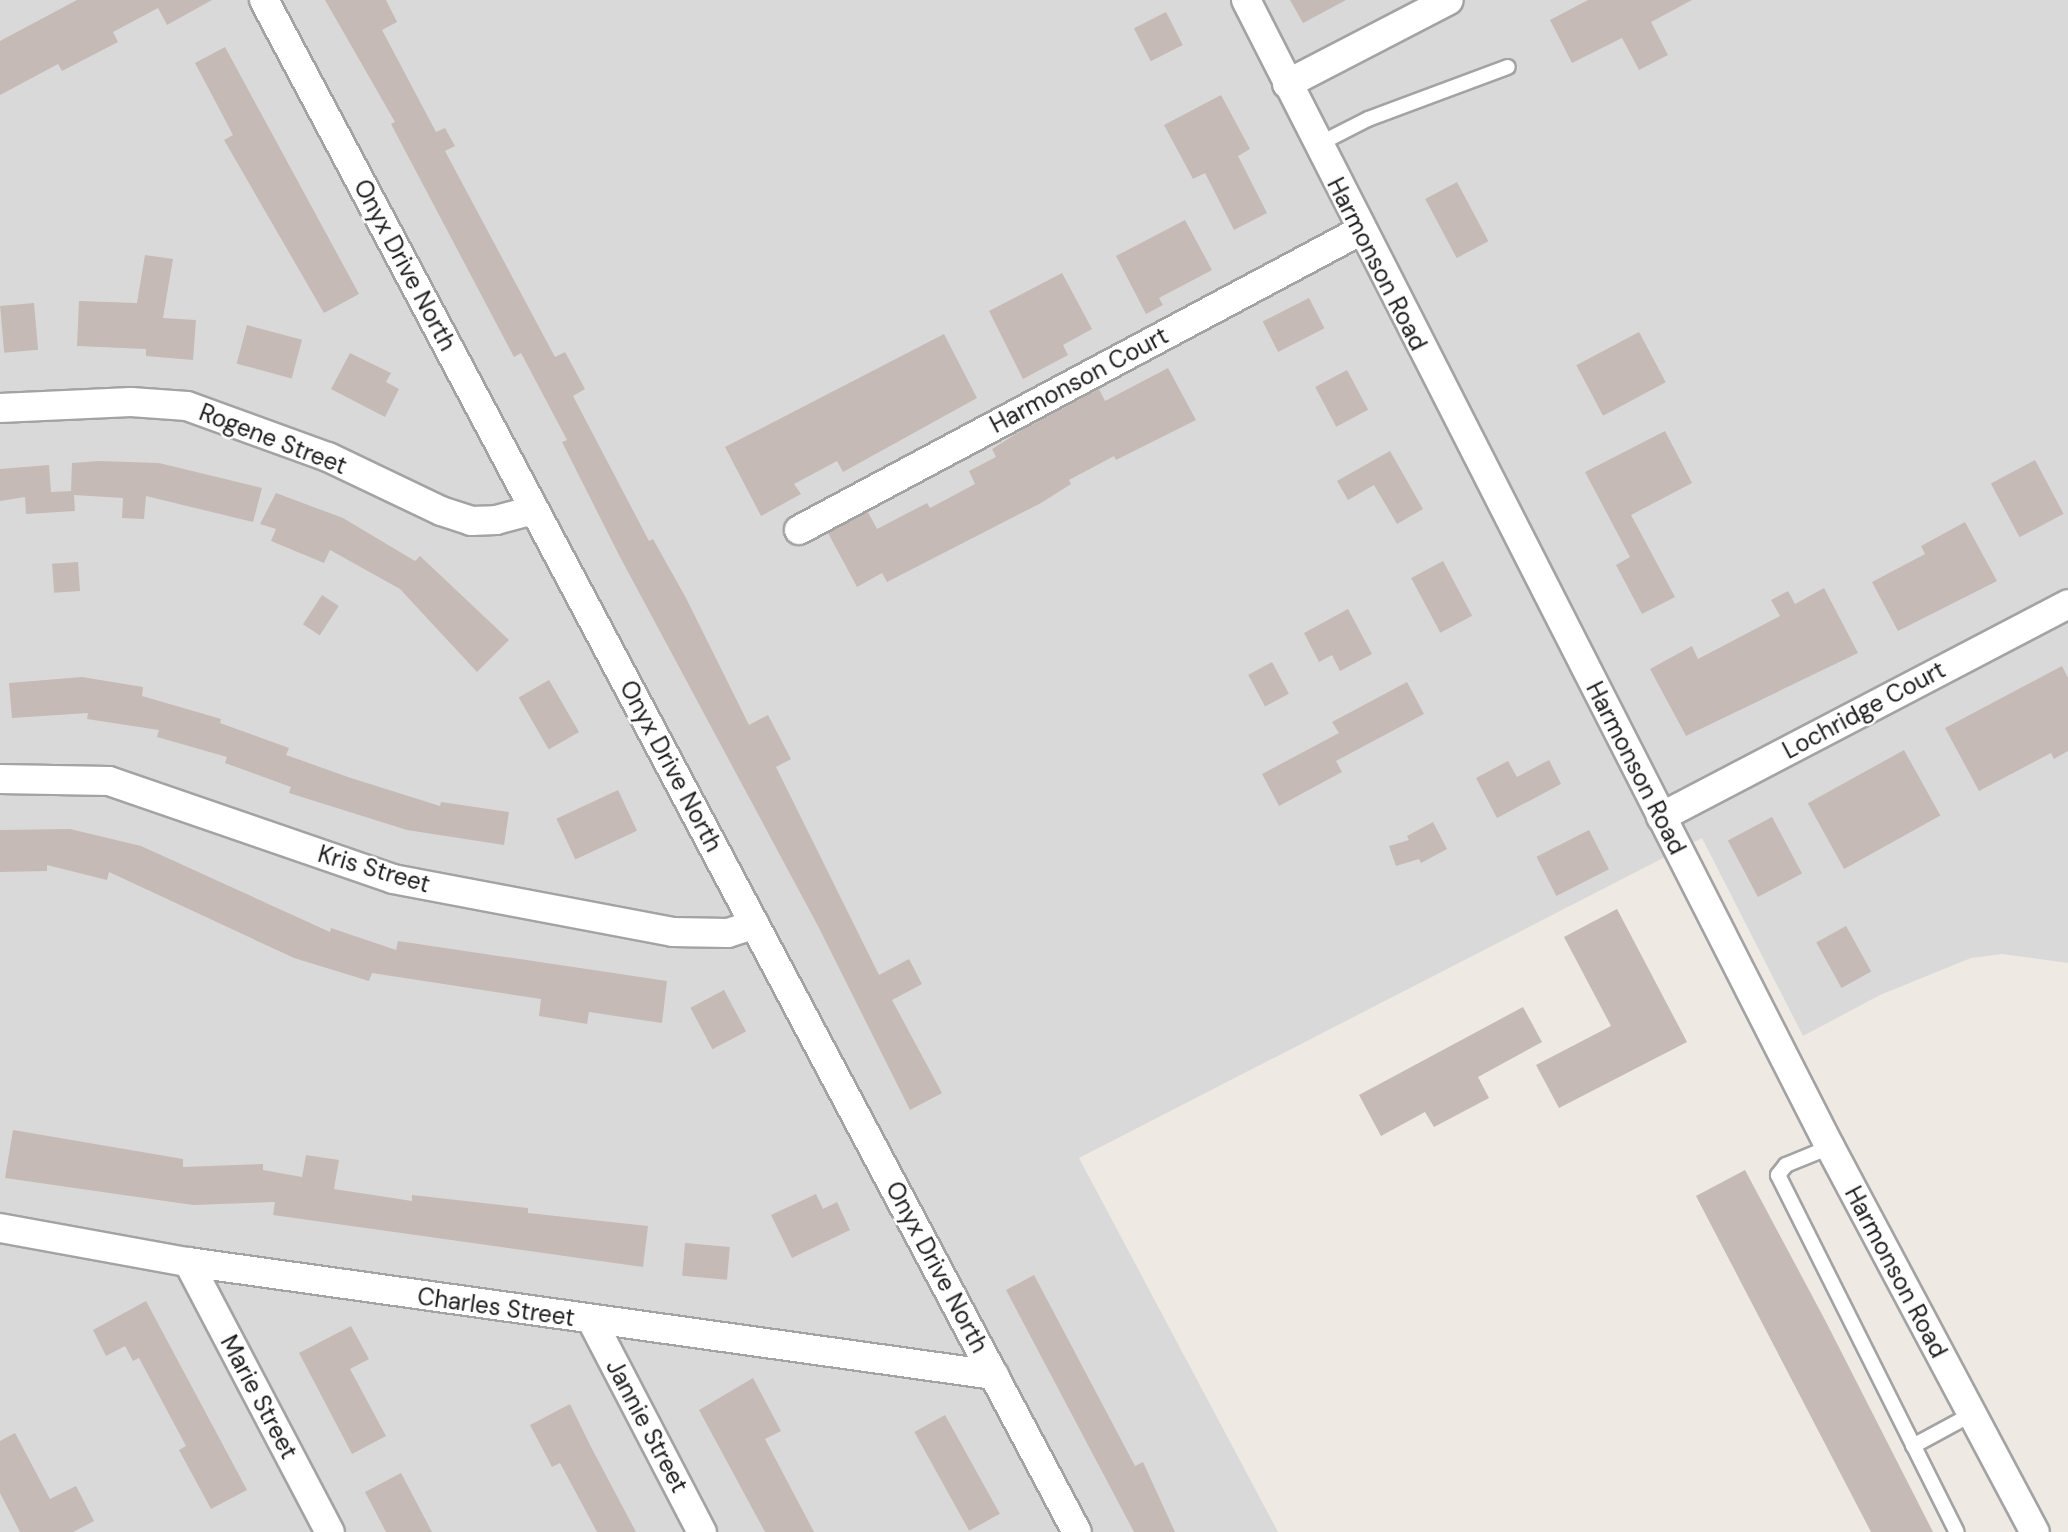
<!DOCTYPE html>
<style>
body{margin:0}
#map{position:relative;width:2068px;height:1532px;overflow:hidden;background:#eee9e2;font-family:"DM Sans",sans-serif}
div>[style]{position:absolute}
.residential>*{inset:0;background:#dad9d9}
.building>*{inset:0;background:#c5bab5;transform-origin:0 0}
.roads{filter:drop-shadow(2px 0 #a3a3a3) drop-shadow(-2px 0 #a3a3a3) drop-shadow(0 2px #a3a3a3) drop-shadow(0 -2px #a3a3a3)}
.service>*{height:14px;margin:-7px;padding:0 7px;transform-origin:7px;border-radius:7px;background:#fff}
.minor>*{height:28px;margin:-14px;padding:0 14px;transform-origin:14px;border-radius:14px;background:#fff}
span{translate:-50% -50%;white-space:nowrap;text-align:center;line-height:1.15;-webkit-text-stroke:5px #fff;paint-order:stroke}
.street-label{font-size:24px;color:#1c1c1c}
</style>
<div id="map">
<div class="residential">
<i style="clip-path:polygon(0 0,2068px 0,2068px 963px,2002px 954px,1971px 958px,1880px 995px,1803px 1036px,1702px 838px,1079px 1158px,1278px 1532px,0 1532px)"></i>
</div>
<div class="building">
<i style="clip-path:polygon(77px 0,212px 0,167px 25px,158px 8px,113px 32px,118px 42px,62px 71px,58px 64px,0 95px,0 41px)"></i>
<i style="clip-path:polygon(325px 0,386px 0,397px 22px,382px 30px,436px 132px,445px 128px,455px 146px,445px 151px,555px 357px,565px 352px,585px 389px,573px 396px,649px 541px,653px 539px,686px 598px,749px 725px,768px 715px,791px 759px,776px 767px,879px 975px,909px 959px,922px 984px,892px 1000px,942px 1093px,910px 1110px,818px 926px,620px 557px,562px 442px,567px 440px,521px 353px,514px 357px,391px 124px,395px 122px)"></i>
<i style="clip-path:polygon(1290px 0,1346px 0,1303px 23px)"></i>
<i style="clip-path:polygon(1588px 0,1692px 0,1651px 22px,1668px 55px,1639px 70px,1622px 38px,1572px 63px,1550px 20px)"></i>
<i style="left:1166px;top:12px;width:37px;height:36px;rotate:63deg"></i>
<i style="clip-path:polygon(225px 47px,359px 294px,324px 313px,224px 140px,233px 135px,195px 63px)"></i>
<i style="clip-path:polygon(1221px 95px,1250px 149px,1238px 156px,1267px 213px,1234px 230px,1205px 173px,1193px 179px,1164px 125px)"></i>
<i style="left:1457px;top:182px;width:67px;height:36px;rotate:62deg"></i>
<i style="clip-path:polygon(1185px 220px,1212px 270px,1159px 298px,1163px 305px,1146px 314px,1116px 256px)"></i>
<i style="clip-path:polygon(145px 255px,173px 259px,163px 318px,196px 320px,193px 360px,146px 356px,146px 349px,77px 346px,79px 301px,137px 303px)"></i>
<i style="clip-path:polygon(1062px 273px,1092px 329px,1063px 345px,1068px 355px,1023px 379px,989px 311px)"></i>
<i style="left:1309px;top:298px;width:34px;height:52px;rotate:63deg"></i>
<i style="left:34px;top:303px;width:47px;height:34px;rotate:85deg"></i>
<i style="left:247px;top:325px;width:57px;height:40px;rotate:15deg"></i>
<i style="left:1639px;top:332px;width:57px;height:71px;rotate:62deg"></i>
<i style="clip-path:polygon(944px 334px,977px 398px,843px 472px,837px 461px,794px 484px,801px 494px,761px 516px,725px 447px)"></i>
<i style="clip-path:polygon(350px 353px,391px 373px,386px 382px,399px 389px,385px 417px,331px 389px)"></i>
<i style="clip-path:polygon(1168px 368px,1196px 420px,1116px 460px,1114px 456px,1069px 480px,1071px 484px,1041px 503px,887px 582px,882px 573px,857px 587px,828px 533px,868px 512px,877px 529px,927px 503px,930px 508px,975px 484px,969px 471px,996px 457px,992px 449px,1022px 430px,1099px 389px,1105px 401px)"></i>
<i style="left:1347px;top:370px;width:45px;height:36px;rotate:62deg"></i>
<i style="clip-path:polygon(1665px 431px,1692px 483px,1631px 515px,1675px 597px,1642px 614px,1616px 565px,1630px 557px,1585px 472px)"></i>
<i style="clip-path:polygon(1390px 451px,1423px 509px,1397px 524px,1374px 485px,1348px 500px,1337px 481px)"></i>
<i style="left:2035px;top:460px;width:61px;height:50px;rotate:62deg"></i>
<i style="clip-path:polygon(99px 461px,159px 463px,262px 488px,253px 522px,146px 496px,144px 519px,122px 518px,123px 498px,74px 495px,75px 511px,26px 514px,25px 497px,0 501px,0 469px,49px 465px,51px 492px,71px 491px,72px 463px)"></i>
<i style="clip-path:polygon(276px 493px,343px 518px,415px 561px,420px 556px,509px 640px,477px 672px,400px 589px,330px 550px,324px 563px,271px 541px,276px 529px,260px 524px)"></i>
<i style="clip-path:polygon(1965px 522px,1997px 581px,1898px 631px,1872px 582px,1925px 554px,1921px 546px)"></i>
<i style="left:1443px;top:561px;width:62px;height:36px;rotate:62deg"></i>
<i style="left:78px;top:562px;width:29px;height:26px;rotate:86deg"></i>
<i style="clip-path:polygon(1824px 588px,1858px 653px,1686px 736px,1650px 669px,1692px 646px,1698px 659px,1780px 616px,1771px 600px,1788px 591px,1795px 604px)"></i>
<i style="left:322px;top:595px;width:20px;height:35px;rotate:33deg"></i>
<i style="clip-path:polygon(1348px 609px,1372px 654px,1340px 671px,1332px 655px,1319px 662px,1304px 633px)"></i>
<i style="left:1272px;top:662px;width:36px;height:27px;rotate:62deg"></i>
<i style="clip-path:polygon(2062px 666px,2068px 678px,2068px 751px,2054px 759px,2051px 753px,1979px 791px,1945px 728px)"></i>
<i style="clip-path:polygon(82px 677px,143px 687px,142px 696px,221px 719px,220px 723px,289px 748px,286px 755px,351px 778px,440px 806px,441px 802px,509px 812px,504px 845px,407px 830px,289px 793px,291px 787px,225px 763px,227px 757px,157px 737px,159px 730px,87px 719px,88px 713px,12px 718px,9px 683px)"></i>
<i style="left:549px;top:680px;width:60px;height:35px;rotate:60deg"></i>
<i style="clip-path:polygon(1407px 682px,1424px 714px,1336px 761px,1342px 772px,1279px 806px,1262px 774px,1339px 733px,1332px 722px)"></i>
<i style="left:1904px;top:750px;width:75px;height:110px;rotate:61deg"></i>
<i style="clip-path:polygon(1549px 760px,1561px 784px,1497px 818px,1476px 778px,1508px 761px,1517px 777px)"></i>
<i style="left:618px;top:790px;width:45px;height:68px;rotate:65deg"></i>
<i style="left:1772px;top:817px;width:64px;height:50px;rotate:62deg"></i>
<i style="clip-path:polygon(1433px 822px,1447px 849px,1421px 863px,1419px 859px,1396px 866px,1389px 846px,1409px 840px,1407px 836px)"></i>
<i style="clip-path:polygon(70px 829px,141px 846px,330px 932px,331px 928px,396px 950px,398px 941px,667px 981px,662px 1023px,589px 1012px,587px 1024px,539px 1016px,541px 999px,372px 973px,369px 981px,294px 958px,109px 872px,107px 880px,47px 865px,47px 871px,0 872px,0 830px)"></i>
<i style="left:1589px;top:830px;width:44px;height:59px;rotate:63deg"></i>
<i style="clip-path:polygon(1617px 909px,1687px 1042px,1559px 1108px,1536px 1065px,1611px 1026px,1564px 937px)"></i>
<i style="left:1846px;top:926px;width:52px;height:34px;rotate:61deg"></i>
<i style="left:724px;top:990px;width:47px;height:38px;rotate:62deg"></i>
<i style="clip-path:polygon(1523px 1007px,1542px 1042px,1478px 1077px,1489px 1098px,1434px 1127px,1425px 1112px,1381px 1136px,1359px 1095px)"></i>
<i style="clip-path:polygon(13px 1130px,183px 1159px,183px 1167px,263px 1164px,263px 1170px,302px 1177px,306px 1155px,339px 1160px,334px 1189px,412px 1201px,412px 1195px,528px 1208px,528px 1213px,648px 1226px,643px 1267px,273px 1215px,275px 1202px,193px 1205px,5px 1178px)"></i>
<i style="clip-path:polygon(1745px 1170px,1825px 1320px,1933px 1532px,1871px 1532px,1696px 1196px)"></i>
<i style="clip-path:polygon(816px 1194px,823px 1209px,837px 1202px,850px 1230px,792px 1258px,771px 1215px)"></i>
<i style="left:685px;top:1243px;width:45px;height:33px;rotate:5deg"></i>
<i style="clip-path:polygon(1034px 1275px,1135px 1466px,1143px 1462px,1175px 1532px,1134px 1532px,1006px 1290px)"></i>
<i style="clip-path:polygon(146px 1301px,247px 1490px,211px 1509px,179px 1450px,186px 1446px,139px 1358px,133px 1361px,125px 1346px,106px 1356px,93px 1330px)"></i>
<i style="clip-path:polygon(351px 1326px,369px 1359px,350px 1369px,386px 1436px,352px 1454px,299px 1353px)"></i>
<i style="clip-path:polygon(753px 1378px,781px 1431px,765px 1439px,814px 1532px,765px 1532px,699px 1410px)"></i>
<i style="clip-path:polygon(570px 1404px,591px 1447px,636px 1532px,597px 1532px,560px 1463px,552px 1467px,530px 1425px)"></i>
<i style="left:945px;top:1415px;width:113px;height:35px;rotate:61deg"></i>
<i style="clip-path:polygon(15px 1433px,50px 1499px,76px 1486px,94px 1521px,73px 1532px,20px 1532px,0 1493px,0 1441px)"></i>
<i style="clip-path:polygon(401px 1473px,432px 1532px,386px 1532px,365px 1492px)"></i>
</div>
<div class="roads">
<div class="service">
<i style="left:1317px;top:145px;width:57px;rotate:-27deg"></i>
<i style="left:1368px;top:119px;width:149px;rotate:-20.4deg"></i>
<i style="left:1830px;top:1147px;width:48px;rotate:157.8deg"></i>
<i style="left:1786px;top:1165px;width:13px;rotate:129deg"></i>
<i style="left:1778px;top:1175px;width:399px;rotate:63.4deg"></i>
<i style="left:1913px;top:1446px;width:67px;rotate:-28.5deg"></i>
</div>
<div class="minor">
<i style="left:264px;top:0;width:1734px;rotate:62.05deg"></i>
<i style="left:1246px;top:0;width:1287px;rotate:63.02deg"></i>
<i style="left:1830px;top:1147px;width:436px;rotate:62deg"></i>
<i style="left:1287px;top:84px;width:182px;rotate:-27.4deg"></i>
<i style="left:0;top:408px;width:131px;rotate:-2.6deg"></i>
<i style="left:131px;top:402px;width:56px;rotate:4.1deg"></i>
<i style="left:187px;top:406px;width:150px;rotate:19.9deg"></i>
<i style="left:328px;top:457px;width:125px;rotate:25.5deg"></i>
<i style="left:441px;top:511px;width:32px;rotate:18deg"></i>
<i style="left:471px;top:521px;width:25px;rotate:-2deg"></i>
<i style="left:496px;top:520px;width:39px;rotate:-15deg"></i>
<i style="left:799px;top:530px;width:636px;rotate:-28.06deg"></i>
<i style="left:0;top:779px;width:109px;rotate:1.1deg"></i>
<i style="left:109px;top:781px;width:300px;rotate:19deg"></i>
<i style="left:393px;top:879px;width:285px;rotate:10.7deg"></i>
<i style="left:673px;top:932px;width:55px;rotate:1deg"></i>
<i style="left:728px;top:933px;width:28px;rotate:-18deg"></i>
<i style="left:1661px;top:817px;width:459px;rotate:-27.6deg"></i>
<i style="left:0;top:1228px;width:191px;rotate:10.3deg"></i>
<i style="left:188px;top:1262px;width:814px;rotate:7.98deg"></i>
<i style="left:188px;top:1262px;width:305px;rotate:62.3deg"></i>
<i style="left:592px;top:1321px;width:238px;rotate:62.5deg"></i>
</div>
</div>
<div class="street-label">
<span style="left:1377px;top:264px;rotate:63deg">Harmonson Road</span>
<span style="left:405px;top:265px;rotate:62deg">Onyx Drive North</span>
<span style="left:1079px;top:380px;rotate:-28deg">Harmonson Court</span>
<span style="left:273px;top:439px;rotate:21deg">Rogene Street</span>
<span style="left:1864px;top:710px;rotate:-28deg">Lochridge Court</span>
<span style="left:671px;top:766px;rotate:62deg">Onyx Drive North</span>
<span style="left:1636px;top:768px;rotate:63deg">Harmonson Road</span>
<span style="left:374px;top:869px;rotate:16deg">Kris Street</span>
<span style="left:937px;top:1267px;rotate:62deg">Onyx Drive North</span>
<span style="left:1896px;top:1272px;rotate:62deg">Harmonson Road</span>
<span style="left:496px;top:1307px;rotate:8deg">Charles Street</span>
<span style="left:259px;top:1397px;rotate:62deg">Marie Street</span>
<span style="left:647px;top:1426px;rotate:62deg">Jannie Street</span>
</div>
</div>
